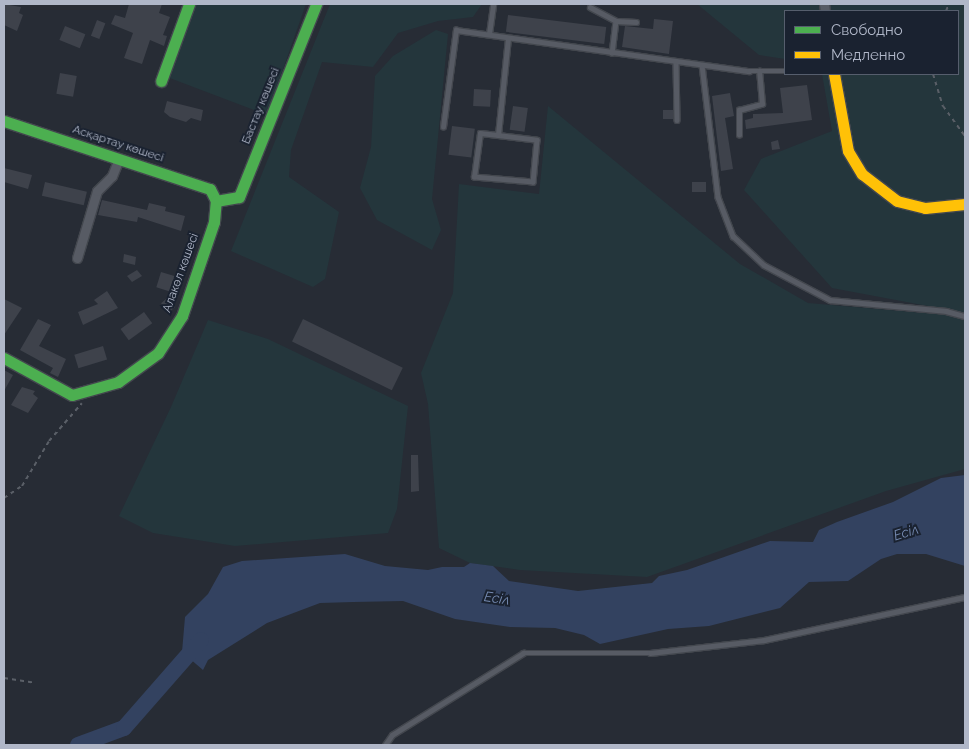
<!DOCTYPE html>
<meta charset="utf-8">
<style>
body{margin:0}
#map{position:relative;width:969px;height:749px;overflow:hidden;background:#272c35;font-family:Raleway,sans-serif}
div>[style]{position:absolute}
.green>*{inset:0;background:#24363c}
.water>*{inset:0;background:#334260}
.river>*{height:16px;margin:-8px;padding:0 8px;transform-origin:8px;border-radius:8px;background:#334260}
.building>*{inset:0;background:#3e424b;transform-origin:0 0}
.path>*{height:2px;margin-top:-1px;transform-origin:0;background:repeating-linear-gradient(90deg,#5a5f67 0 4px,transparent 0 8px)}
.roads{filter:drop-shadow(1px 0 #43474e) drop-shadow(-1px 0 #43474e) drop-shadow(0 1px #43474e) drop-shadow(0 -1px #43474e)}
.lane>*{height:4.5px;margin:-2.25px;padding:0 2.25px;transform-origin:2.25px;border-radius:2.25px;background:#575b64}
.street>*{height:9px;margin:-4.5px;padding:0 4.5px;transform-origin:4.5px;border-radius:4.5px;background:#575b64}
.fast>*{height:11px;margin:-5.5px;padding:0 5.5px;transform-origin:5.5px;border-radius:5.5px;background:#4caf50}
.slow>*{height:11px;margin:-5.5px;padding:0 5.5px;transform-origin:5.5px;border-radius:5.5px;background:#ffc107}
span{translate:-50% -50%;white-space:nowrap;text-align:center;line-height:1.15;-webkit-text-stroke:4px #1a2230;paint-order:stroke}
.street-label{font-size:12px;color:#b0b7c8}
.water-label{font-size:14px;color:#768bb2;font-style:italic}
.frame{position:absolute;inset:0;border:5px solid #b0b7c8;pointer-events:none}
.legend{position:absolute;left:784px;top:10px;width:175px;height:65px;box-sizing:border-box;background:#1a2230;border:1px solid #565e6d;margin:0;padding:6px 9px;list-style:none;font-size:15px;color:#b0b7c8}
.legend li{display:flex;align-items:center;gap:10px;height:25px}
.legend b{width:25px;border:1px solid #565e6d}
</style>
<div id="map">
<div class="green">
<i style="clip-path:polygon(194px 4px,306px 4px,267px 115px,167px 77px)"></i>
<i style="clip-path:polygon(330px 4px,482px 4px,473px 17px,438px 21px,398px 33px,373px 67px,322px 62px,291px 150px,289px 177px,339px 212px,325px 279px,313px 287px,231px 251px)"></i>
<i style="clip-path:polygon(697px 4px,965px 4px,965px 313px,832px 288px,744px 190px,761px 159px,832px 131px,822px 74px,958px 74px,958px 11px,785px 11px,785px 59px,759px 55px)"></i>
<i style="clip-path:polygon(436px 30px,448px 34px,432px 199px,441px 230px,432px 250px,377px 220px,360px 188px,371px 147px,375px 76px,393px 56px)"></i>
<i style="clip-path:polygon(548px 106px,740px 264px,808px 303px,948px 315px,965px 319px,965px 469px,886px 491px,647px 577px,520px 570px,470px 563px,439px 548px,428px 404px,421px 373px,453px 293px,459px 184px,539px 194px)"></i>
<i style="clip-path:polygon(208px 320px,268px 339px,408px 406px,397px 509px,388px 533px,235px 546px,153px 533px,119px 516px,171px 407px)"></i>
</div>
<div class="water">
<i style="clip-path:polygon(965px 475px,965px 566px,926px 554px,897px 554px,881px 559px,848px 581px,809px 582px,780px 608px,709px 626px,668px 629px,600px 644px,584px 635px,555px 628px,510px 627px,455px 619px,403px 601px,353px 602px,320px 603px,267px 623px,208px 660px,203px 670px,182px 652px,185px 617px,208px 594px,223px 567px,242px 561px,345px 554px,385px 566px,428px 570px,442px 567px,464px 567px,470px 563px,493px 566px,509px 581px,578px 591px,652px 583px,659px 576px,687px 570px,770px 541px,813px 542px,819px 530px,837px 522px,893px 502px,941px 478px)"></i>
</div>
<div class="river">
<i style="left:78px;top:745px;width:49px;rotate:-20.3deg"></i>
<i style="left:124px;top:728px;width:117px;rotate:-48.8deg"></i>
</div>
<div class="building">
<i style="clip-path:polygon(4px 4px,21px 7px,19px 13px,23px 15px,17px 31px,4px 25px)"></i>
<i style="clip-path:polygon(129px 4px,162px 4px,159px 13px,170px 17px,163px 35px,167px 36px,164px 46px,150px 40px,142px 64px,124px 58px,133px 33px,111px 24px,115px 15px,125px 18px)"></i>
<i style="left:508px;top:15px;width:99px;height:17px;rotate:7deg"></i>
<i style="clip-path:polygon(654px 19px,673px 21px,669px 54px,622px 47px,625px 26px,653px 29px)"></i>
<i style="left:97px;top:20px;width:9px;height:17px;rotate:21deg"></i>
<i style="left:65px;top:26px;width:22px;height:15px;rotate:22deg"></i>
<i style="left:60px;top:73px;width:17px;height:21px;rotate:10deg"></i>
<i style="clip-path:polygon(807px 85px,812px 120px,746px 129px,745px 120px,753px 118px,753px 114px,783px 113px,780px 88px)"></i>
<i style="left:474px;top:89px;width:17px;height:17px;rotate:3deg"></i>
<i style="clip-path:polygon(730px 93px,734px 116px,725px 118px,733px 169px,721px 171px,712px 96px)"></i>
<i style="clip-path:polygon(167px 101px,203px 110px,201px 121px,191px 118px,186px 122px,170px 117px,164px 112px)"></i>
<i style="left:513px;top:106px;width:15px;height:24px;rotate:8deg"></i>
<i style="left:663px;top:110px;width:10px;height:9px"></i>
<i style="left:452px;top:126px;width:23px;height:29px;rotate:7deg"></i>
<i style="clip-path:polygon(778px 140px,780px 149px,772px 150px,771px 142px)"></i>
<i style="clip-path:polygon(4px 168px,32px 175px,28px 189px,4px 182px)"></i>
<i style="left:45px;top:182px;width:43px;height:14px;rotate:13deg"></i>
<i style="left:692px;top:182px;width:14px;height:10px"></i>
<i style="clip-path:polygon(102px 200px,147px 210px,149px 203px,166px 207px,165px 211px,185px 216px,181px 231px,138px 217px,137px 222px,98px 215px)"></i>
<i style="clip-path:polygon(124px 254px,136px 257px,135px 265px,123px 262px)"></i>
<i style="clip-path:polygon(137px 270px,142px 276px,132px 282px,127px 276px)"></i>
<i style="left:161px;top:272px;width:14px;height:16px;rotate:17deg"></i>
<i style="clip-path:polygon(107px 291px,118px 308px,83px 325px,78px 312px,98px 304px,94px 300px)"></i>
<i style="left:167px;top:298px;width:12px;height:8px;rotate:48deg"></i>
<i style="clip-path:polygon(4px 299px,22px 308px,4px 335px)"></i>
<i style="left:144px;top:312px;width:14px;height:29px;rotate:54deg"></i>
<i style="clip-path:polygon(38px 319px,51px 325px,39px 346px,66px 359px,58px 377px,50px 373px,53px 368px,20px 350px)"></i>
<i style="left:303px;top:319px;width:111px;height:25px;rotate:26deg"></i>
<i style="left:103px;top:346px;width:14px;height:30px;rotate:73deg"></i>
<i style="clip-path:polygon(4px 370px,13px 375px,4px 391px)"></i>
<i style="clip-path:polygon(22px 387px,35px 391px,33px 394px,38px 398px,28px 413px,11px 405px)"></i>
<i style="clip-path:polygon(411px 455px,418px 455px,419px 491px,411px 492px)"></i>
</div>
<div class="path">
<i style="left:946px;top:11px;width:8px;rotate:-67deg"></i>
<i style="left:933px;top:74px;width:34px;rotate:73deg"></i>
<i style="left:943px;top:106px;width:37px;rotate:54deg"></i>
<i style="left:4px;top:498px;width:22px;rotate:-34deg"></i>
<i style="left:22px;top:486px;width:52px;rotate:-59deg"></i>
<i style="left:49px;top:441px;width:50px;rotate:-49deg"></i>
<i style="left:4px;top:678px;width:31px;rotate:9deg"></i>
</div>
<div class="roads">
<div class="lane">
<i style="left:590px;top:7px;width:30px;rotate:28deg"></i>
<i style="left:616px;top:21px;width:32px;rotate:97deg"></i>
<i style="left:616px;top:21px;width:20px;rotate:3deg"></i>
<i style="left:489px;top:34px;width:30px;rotate:-82deg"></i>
<i style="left:676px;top:62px;width:58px;rotate:89deg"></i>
<i style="left:702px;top:65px;width:133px;rotate:83.1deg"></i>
<i style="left:718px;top:197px;width:42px;rotate:69deg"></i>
<i style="left:733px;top:236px;width:42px;rotate:43.1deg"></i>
<i style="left:764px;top:265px;width:75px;rotate:27.9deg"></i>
<i style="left:830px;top:300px;width:117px;rotate:5.4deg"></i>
<i style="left:946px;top:311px;width:20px;rotate:15deg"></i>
<i style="left:443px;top:127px;width:98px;rotate:-82.4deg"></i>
<i style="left:456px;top:30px;width:296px;rotate:8deg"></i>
<i style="left:749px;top:71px;width:36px"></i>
<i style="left:498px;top:135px;width:39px;rotate:7deg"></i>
<i style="left:537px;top:140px;width:42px;rotate:95.4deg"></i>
<i style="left:533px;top:182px;width:59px;rotate:-175.2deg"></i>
<i style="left:474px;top:177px;width:44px;rotate:-82.2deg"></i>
<i style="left:480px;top:133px;width:18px;rotate:6deg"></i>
<i style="left:498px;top:135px;width:97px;rotate:-84.1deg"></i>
<i style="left:739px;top:135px;width:25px;rotate:-90deg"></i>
<i style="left:739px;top:110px;width:24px;rotate:-15deg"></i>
<i style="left:762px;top:104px;width:33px;rotate:-95deg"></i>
<i style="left:385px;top:745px;width:12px;rotate:-55deg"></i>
<i style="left:392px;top:735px;width:155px;rotate:-32deg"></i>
<i style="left:523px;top:653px;width:127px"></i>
<i style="left:650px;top:653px;width:115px;rotate:-6.5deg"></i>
<i style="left:764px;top:640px;width:206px;rotate:-12.1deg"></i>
</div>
<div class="street">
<i style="left:824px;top:4px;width:7px;rotate:82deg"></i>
<i style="left:77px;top:258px;width:70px;rotate:-73.4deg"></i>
<i style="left:97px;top:191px;width:21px;rotate:-45deg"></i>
<i style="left:112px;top:176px;width:18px;rotate:-68deg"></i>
</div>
<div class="fast">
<i style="left:161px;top:81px;width:82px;rotate:-70deg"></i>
<i style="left:4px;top:121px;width:217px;rotate:18.3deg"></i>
<i style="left:210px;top:189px;width:13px;rotate:63deg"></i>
<i style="left:216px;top:201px;width:23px;rotate:-10deg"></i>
<i style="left:239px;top:197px;width:208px;rotate:-68.2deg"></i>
<i style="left:4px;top:358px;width:77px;rotate:28.6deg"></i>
<i style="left:72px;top:395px;width:48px;rotate:-15.8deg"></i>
<i style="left:118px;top:382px;width:49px;rotate:-35.9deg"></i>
<i style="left:158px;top:353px;width:44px;rotate:-57deg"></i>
<i style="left:182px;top:316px;width:99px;rotate:-71.2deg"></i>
<i style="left:214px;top:222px;width:21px;rotate:-85deg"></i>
</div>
<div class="slow">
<i style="left:834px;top:74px;width:78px;rotate:79.7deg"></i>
<i style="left:848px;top:151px;width:27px;rotate:59deg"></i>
<i style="left:862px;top:174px;width:44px;rotate:37.6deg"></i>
<i style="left:897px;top:201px;width:29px;rotate:14deg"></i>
<i style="left:925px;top:208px;width:40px;rotate:-5.7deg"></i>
</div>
</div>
<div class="street-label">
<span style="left:261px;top:106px;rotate:-68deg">Бастау көшесі</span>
<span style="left:118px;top:144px;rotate:18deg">Асқартау көшесі</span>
<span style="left:181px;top:273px;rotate:-70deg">Алакөл көшесі</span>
</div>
<div class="water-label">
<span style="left:906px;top:532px;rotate:-17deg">Есіл</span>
<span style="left:497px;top:598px;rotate:8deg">Есіл</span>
</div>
<div class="frame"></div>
<ul class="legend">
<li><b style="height:6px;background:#4caf50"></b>Свободно</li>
<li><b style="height:6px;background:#ffc107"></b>Медленно</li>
</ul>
</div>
